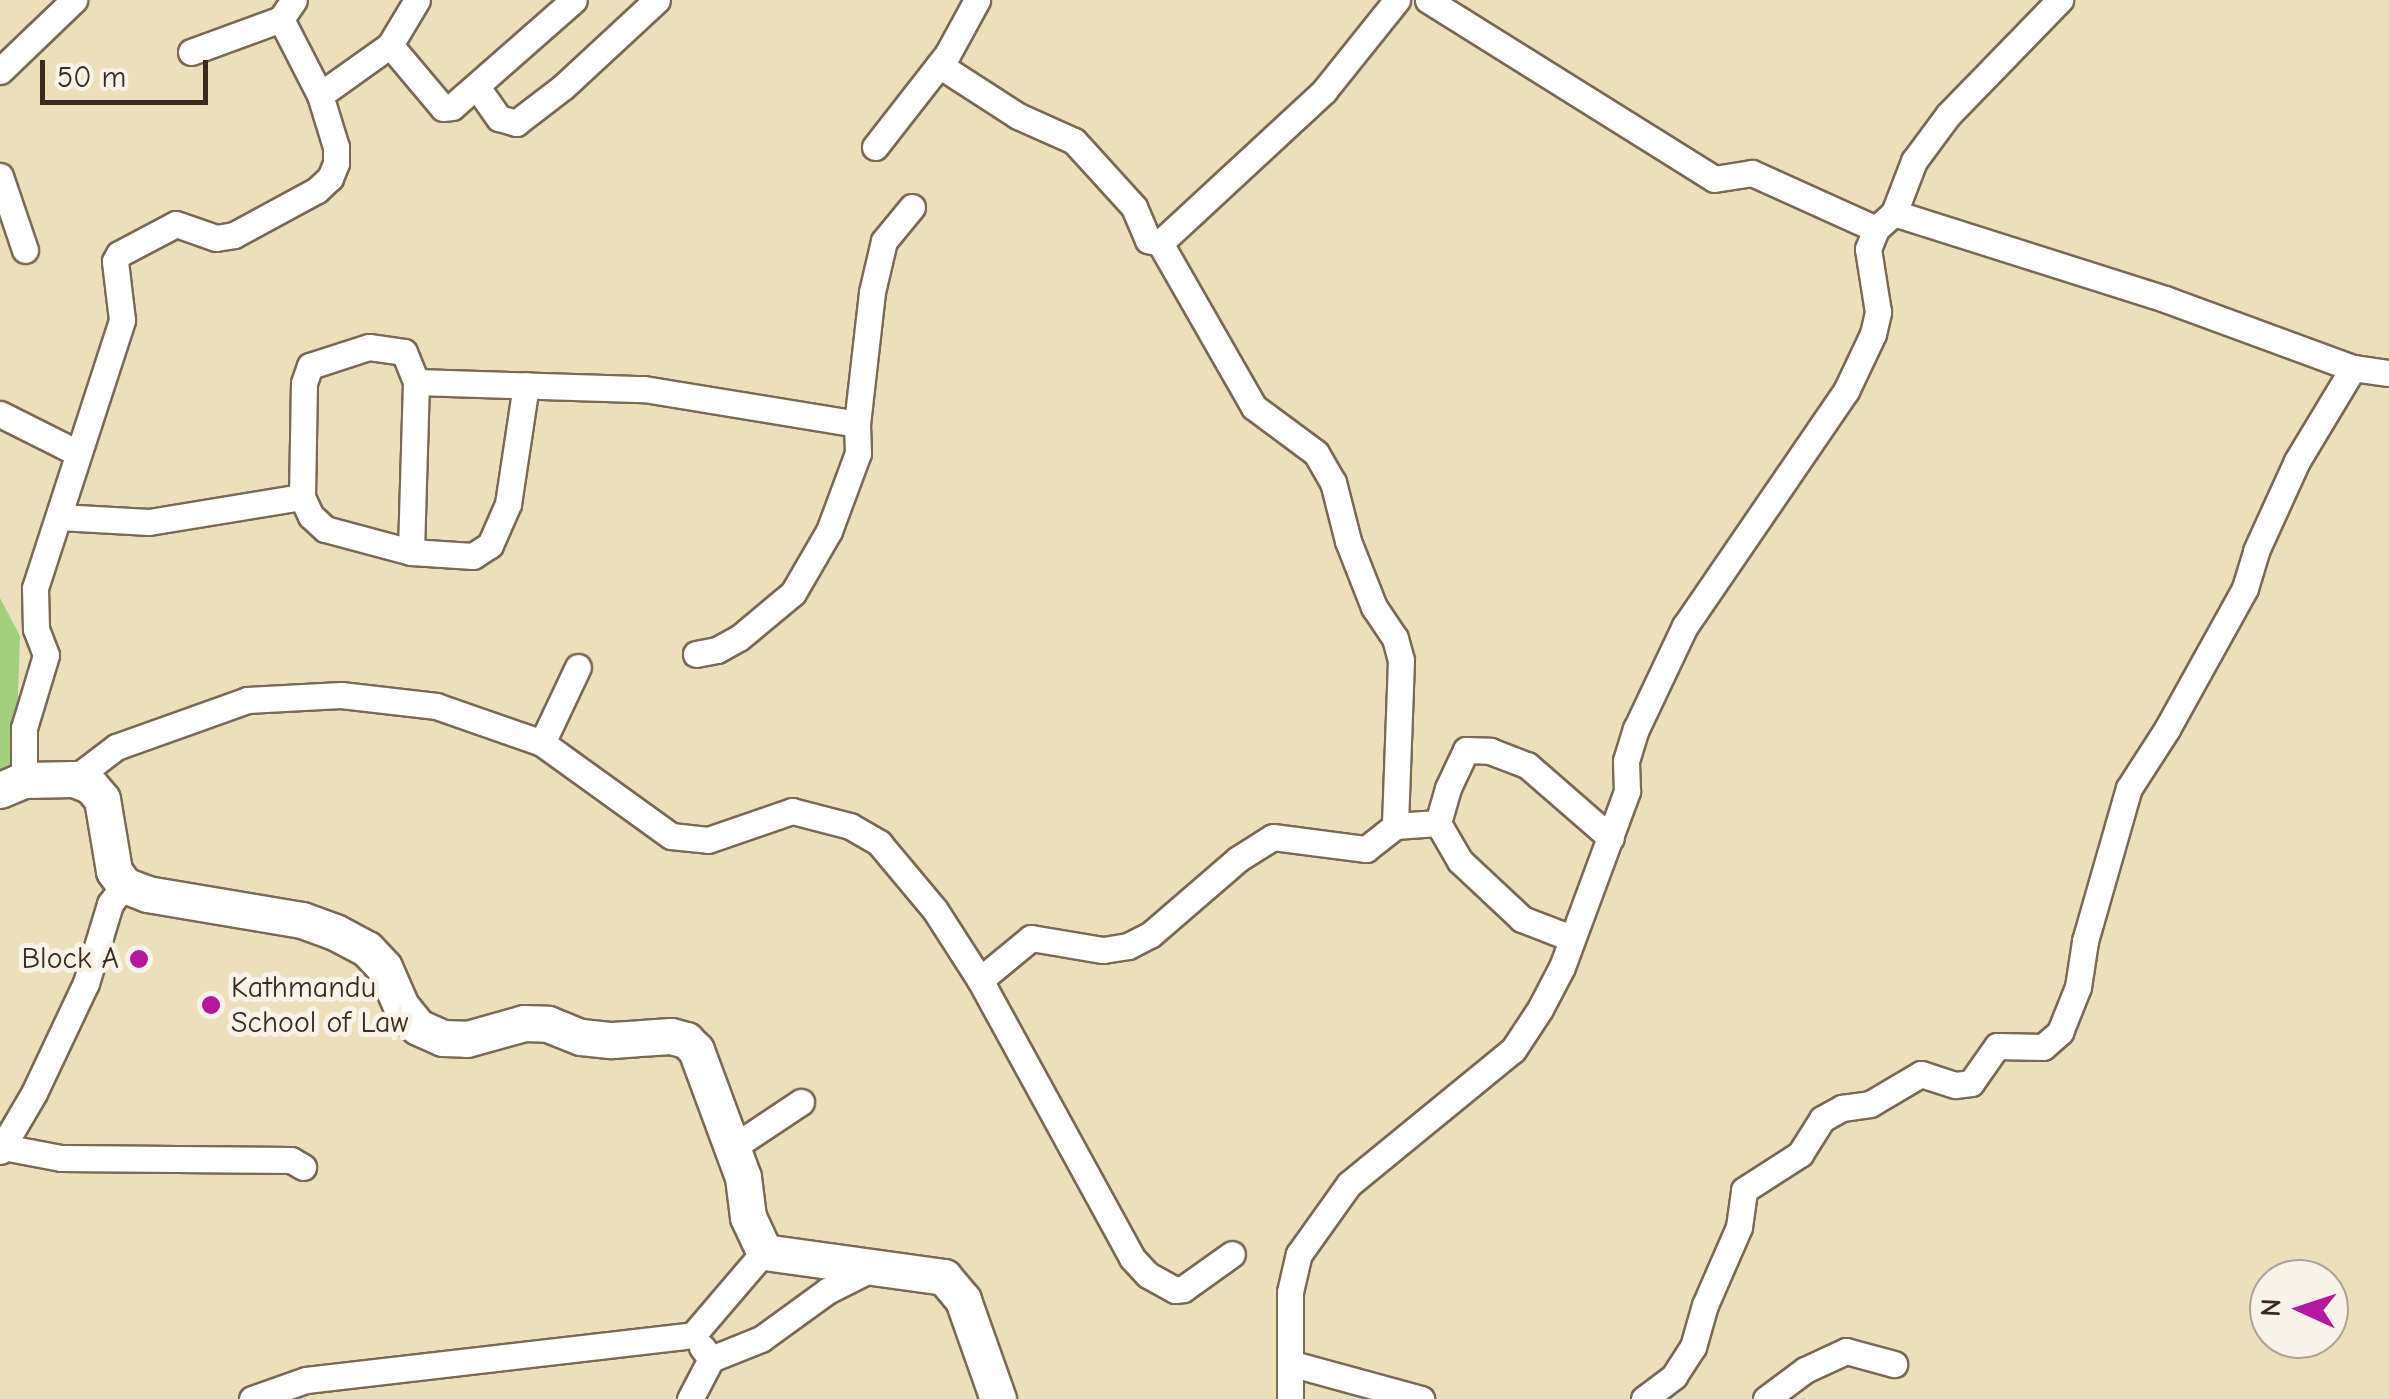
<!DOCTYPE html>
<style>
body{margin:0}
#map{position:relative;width:2389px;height:1399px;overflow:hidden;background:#ebdfbc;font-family:"Comic Neue",sans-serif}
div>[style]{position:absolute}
.green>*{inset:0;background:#a2d07e}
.roads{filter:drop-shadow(2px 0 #796955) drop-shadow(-2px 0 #796955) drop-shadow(0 2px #796955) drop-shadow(0 -2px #796955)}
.street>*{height:25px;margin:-12.5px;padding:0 12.5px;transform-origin:12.5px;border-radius:12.5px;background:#fff}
.secondary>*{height:35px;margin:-17.5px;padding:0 17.5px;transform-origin:17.5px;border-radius:17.5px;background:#fff}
.dots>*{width:28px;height:28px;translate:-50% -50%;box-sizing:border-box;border:5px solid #f7f3e8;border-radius:50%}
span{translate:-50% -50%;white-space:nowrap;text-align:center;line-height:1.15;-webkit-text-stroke:10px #f7f3e8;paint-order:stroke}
.poi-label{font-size:30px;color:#3b2a1e}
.right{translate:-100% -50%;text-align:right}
.left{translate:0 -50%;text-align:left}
.north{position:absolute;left:2249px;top:1259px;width:100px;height:100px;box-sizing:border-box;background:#f7f3e8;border:2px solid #aca397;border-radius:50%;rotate:273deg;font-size:28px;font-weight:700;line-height:40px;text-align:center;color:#3b2a1e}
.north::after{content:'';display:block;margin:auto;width:35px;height:45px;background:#b5179e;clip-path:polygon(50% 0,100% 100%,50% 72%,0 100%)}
.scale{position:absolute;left:40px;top:60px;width:168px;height:45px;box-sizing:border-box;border:5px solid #3b2a1e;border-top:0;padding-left:12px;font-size:30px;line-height:35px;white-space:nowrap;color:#3b2a1e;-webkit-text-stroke:8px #f7f3e8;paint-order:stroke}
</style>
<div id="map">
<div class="green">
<i style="clip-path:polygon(0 598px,20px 636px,15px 778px,0 782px)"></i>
</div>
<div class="roads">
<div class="street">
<i style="left:1428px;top:0;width:337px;rotate:32deg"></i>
<i style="left:1714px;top:179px;width:38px;rotate:-9deg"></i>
<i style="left:1752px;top:173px;width:136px;rotate:24.3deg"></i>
<i style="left:390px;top:45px;width:52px;rotate:-59deg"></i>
<i style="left:191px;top:52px;width:96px;rotate:-20.1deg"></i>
<i style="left:939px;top:65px;width:94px;rotate:32.8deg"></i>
<i style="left:1018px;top:116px;width:61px;rotate:24.1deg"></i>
<i style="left:1074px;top:141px;width:89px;rotate:47.7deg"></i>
<i style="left:1134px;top:207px;width:36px;rotate:67deg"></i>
<i style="left:1148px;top:240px;width:12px;rotate:14deg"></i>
<i style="left:1160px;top:243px;width:224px;rotate:-42.8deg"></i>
<i style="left:1324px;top:91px;width:117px;rotate:-51.3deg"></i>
<i style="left:0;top:71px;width:103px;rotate:-43.8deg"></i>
<i style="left:477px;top:87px;width:38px;rotate:55deg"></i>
<i style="left:499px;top:118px;width:18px;rotate:16deg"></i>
<i style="left:516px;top:123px;width:59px;rotate:-37.5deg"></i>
<i style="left:563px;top:87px;width:128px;rotate:-42.8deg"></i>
<i style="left:320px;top:95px;width:86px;rotate:-35.5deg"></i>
<i style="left:390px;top:45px;width:82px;rotate:49.9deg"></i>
<i style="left:443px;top:108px;width:9px;rotate:-6deg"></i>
<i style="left:452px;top:107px;width:162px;rotate:-41.3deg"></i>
<i style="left:875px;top:147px;width:117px;rotate:-52deg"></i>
<i style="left:947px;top:55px;width:63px;rotate:-61.4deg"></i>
<i style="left:0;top:176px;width:78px;rotate:71.3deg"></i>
<i style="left:1894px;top:213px;width:284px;rotate:17.6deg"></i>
<i style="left:2165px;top:299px;width:200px;rotate:20.2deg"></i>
<i style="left:2353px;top:368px;width:36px;rotate:8deg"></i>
<i style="left:1160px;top:243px;width:189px;rotate:60.2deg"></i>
<i style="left:1254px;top:407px;width:77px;rotate:36.6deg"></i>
<i style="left:1316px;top:453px;width:34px;rotate:60deg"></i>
<i style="left:1333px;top:482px;width:61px;rotate:75.7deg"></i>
<i style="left:1348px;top:541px;width:71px;rotate:68.5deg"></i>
<i style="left:1374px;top:607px;width:37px;rotate:56deg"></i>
<i style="left:1395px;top:638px;width:23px;rotate:75deg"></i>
<i style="left:1401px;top:660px;width:166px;rotate:92.1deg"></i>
<i style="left:416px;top:382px;width:228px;rotate:1.8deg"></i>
<i style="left:644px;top:389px;width:216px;rotate:9.3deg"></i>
<i style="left:0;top:414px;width:87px;rotate:26.6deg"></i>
<i style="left:302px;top:497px;width:114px;rotate:-89deg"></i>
<i style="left:304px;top:383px;width:18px;rotate:-71deg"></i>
<i style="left:310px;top:366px;width:62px;rotate:-17.9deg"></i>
<i style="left:369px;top:347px;width:35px;rotate:8deg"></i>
<i style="left:404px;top:352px;width:32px;rotate:68deg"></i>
<i style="left:416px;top:382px;width:170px;rotate:91.7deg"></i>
<i style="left:59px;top:517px;width:90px;rotate:3.2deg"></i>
<i style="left:149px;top:522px;width:155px;rotate:-9.3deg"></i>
<i style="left:302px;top:497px;width:21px;rotate:65deg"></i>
<i style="left:311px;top:516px;width:19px;rotate:43deg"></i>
<i style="left:325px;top:529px;width:89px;rotate:15deg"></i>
<i style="left:411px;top:552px;width:62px;rotate:3.7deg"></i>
<i style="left:473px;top:556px;width:20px;rotate:-33deg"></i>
<i style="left:490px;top:545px;width:45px;rotate:-66.3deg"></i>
<i style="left:508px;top:504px;width:120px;rotate:-81.4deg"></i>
<i style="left:696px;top:654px;width:21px;rotate:-11deg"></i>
<i style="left:717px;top:650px;width:25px;rotate:-29deg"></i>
<i style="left:739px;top:638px;width:70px;rotate:-39.8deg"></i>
<i style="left:793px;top:593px;width:72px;rotate:-59.9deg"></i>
<i style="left:829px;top:531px;width:83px;rotate:-69.6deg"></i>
<i style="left:858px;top:453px;width:29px;rotate:-92deg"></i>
<i style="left:857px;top:424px;width:133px;rotate:-83.5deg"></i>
<i style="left:872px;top:292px;width:52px;rotate:-76.8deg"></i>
<i style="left:884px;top:241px;width:44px;rotate:-50.5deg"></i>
<i style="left:542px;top:743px;width:84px;rotate:-64.7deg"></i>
<i style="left:74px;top:779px;width:53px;rotate:-37.3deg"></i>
<i style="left:116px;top:747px;width:139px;rotate:-19.7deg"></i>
<i style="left:247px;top:700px;width:94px;rotate:-3deg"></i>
<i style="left:341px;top:695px;width:96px;rotate:6.6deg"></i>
<i style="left:436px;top:706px;width:112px;rotate:19.2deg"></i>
<i style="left:542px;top:743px;width:159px;rotate:35.8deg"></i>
<i style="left:671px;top:836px;width:37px;rotate:6deg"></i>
<i style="left:708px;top:840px;width:89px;rotate:-19deg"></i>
<i style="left:792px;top:811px;width:60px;rotate:14.5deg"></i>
<i style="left:850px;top:826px;width:34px;rotate:30deg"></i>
<i style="left:879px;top:843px;width:87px;rotate:50.1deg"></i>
<i style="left:935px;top:910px;width:83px;rotate:57.3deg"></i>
<i style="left:980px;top:980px;width:66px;rotate:-39.5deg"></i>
<i style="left:1031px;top:938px;width:73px;rotate:9.5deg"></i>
<i style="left:1103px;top:950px;width:25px;rotate:-9deg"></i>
<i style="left:1128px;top:946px;width:25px;rotate:-27deg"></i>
<i style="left:1150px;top:935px;width:116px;rotate:-40.8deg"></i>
<i style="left:1238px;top:859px;width:41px;rotate:-32.2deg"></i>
<i style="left:1273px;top:837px;width:94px;rotate:7.4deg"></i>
<i style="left:1366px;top:849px;width:37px;rotate:-38deg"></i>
<i style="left:1395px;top:826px;width:43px;rotate:-4deg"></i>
<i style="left:24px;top:780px;width:52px;rotate:-90deg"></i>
<i style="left:24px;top:728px;width:76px;rotate:-73.2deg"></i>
<i style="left:46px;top:655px;width:28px;rotate:-111deg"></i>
<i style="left:36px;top:629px;width:41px;rotate:-91.4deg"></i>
<i style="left:35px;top:588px;width:282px;rotate:-72deg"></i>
<i style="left:122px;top:320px;width:59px;rotate:-96.8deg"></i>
<i style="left:115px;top:261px;width:8px;rotate:-60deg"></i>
<i style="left:119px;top:254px;width:64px;rotate:-27.8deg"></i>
<i style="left:176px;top:224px;width:42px;rotate:19.3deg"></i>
<i style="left:216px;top:238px;width:18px;rotate:-9deg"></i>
<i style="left:234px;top:235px;width:94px;rotate:-28.5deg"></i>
<i style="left:317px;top:190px;width:18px;rotate:-43deg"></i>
<i style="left:330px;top:178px;width:16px;rotate:-68deg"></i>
<i style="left:336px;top:163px;width:16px;rotate:-90deg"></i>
<i style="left:336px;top:147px;width:54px;rotate:-107.1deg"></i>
<i style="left:320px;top:95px;width:85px;rotate:-117.2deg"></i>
<i style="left:281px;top:19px;width:23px;rotate:-56deg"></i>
<i style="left:1571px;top:938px;width:53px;rotate:-158.8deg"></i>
<i style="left:1522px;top:919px;width:85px;rotate:-136.9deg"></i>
<i style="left:1460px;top:861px;width:44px;rotate:-120.1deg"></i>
<i style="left:1438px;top:823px;width:36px;rotate:-74deg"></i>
<i style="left:1448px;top:788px;width:42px;rotate:-64.7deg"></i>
<i style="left:1466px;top:750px;width:24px;rotate:2deg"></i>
<i style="left:1490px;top:751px;width:40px;rotate:21deg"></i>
<i style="left:1527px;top:765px;width:111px;rotate:41deg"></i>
<i style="left:980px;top:980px;width:317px;rotate:61.3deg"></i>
<i style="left:1132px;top:1258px;width:23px;rotate:47deg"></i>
<i style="left:1148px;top:1275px;width:31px;rotate:29deg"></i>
<i style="left:1175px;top:1290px;width:8px;rotate:-7deg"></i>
<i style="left:1183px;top:1289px;width:60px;rotate:-35.5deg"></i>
<i style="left:3px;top:1147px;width:59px;rotate:10.7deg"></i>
<i style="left:61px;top:1158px;width:230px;rotate:0.5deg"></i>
<i style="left:291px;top:1160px;width:14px;rotate:30deg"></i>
<i style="left:732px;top:1148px;width:83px;rotate:-33.7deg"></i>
<i style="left:0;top:1151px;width:67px;rotate:-59.6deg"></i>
<i style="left:34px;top:1093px;width:122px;rotate:-64.7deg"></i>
<i style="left:86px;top:983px;width:83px;rotate:-73.1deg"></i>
<i style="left:110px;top:904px;width:24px;rotate:-54deg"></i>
<i style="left:711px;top:1359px;width:54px;rotate:-21.8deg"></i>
<i style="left:761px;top:1339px;width:82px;rotate:-36deg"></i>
<i style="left:827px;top:1291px;width:49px;rotate:-26.6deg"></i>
<i style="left:1293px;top:1364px;width:133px;rotate:15.3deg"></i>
<i style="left:252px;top:1399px;width:57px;rotate:-19.4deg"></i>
<i style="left:306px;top:1380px;width:390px;rotate:-6.6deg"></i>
<i style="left:693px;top:1335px;width:109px;rotate:-49.5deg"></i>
<i style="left:690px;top:1399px;width:45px;rotate:-62.3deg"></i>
<i style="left:711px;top:1359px;width:15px;rotate:-127deg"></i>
<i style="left:1290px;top:1399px;width:107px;rotate:-90deg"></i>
<i style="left:1290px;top:1292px;width:39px;rotate:-77deg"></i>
<i style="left:1299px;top:1254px;width:86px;rotate:-54.5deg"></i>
<i style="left:1349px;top:1184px;width:212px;rotate:-39.3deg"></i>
<i style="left:1513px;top:1050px;width:49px;rotate:-56.6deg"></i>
<i style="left:1540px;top:1009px;width:47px;rotate:-62.4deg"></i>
<i style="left:1562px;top:967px;width:188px;rotate:-69.7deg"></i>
<i style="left:1627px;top:791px;width:30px;rotate:-92deg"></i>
<i style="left:1626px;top:761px;width:34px;rotate:-73deg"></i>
<i style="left:1636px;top:729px;width:114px;rotate:-64.6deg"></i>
<i style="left:1685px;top:626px;width:285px;rotate:-55.6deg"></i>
<i style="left:1846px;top:391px;width:63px;rotate:-64.7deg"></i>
<i style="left:1873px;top:334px;width:23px;rotate:-77deg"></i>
<i style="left:1878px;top:312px;width:64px;rotate:-99deg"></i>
<i style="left:1868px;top:249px;width:22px;rotate:-68deg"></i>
<i style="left:1876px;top:229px;width:24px;rotate:-42deg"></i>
<i style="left:1894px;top:213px;width:56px;rotate:-69deg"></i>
<i style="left:1914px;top:161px;width:57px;rotate:-53.5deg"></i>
<i style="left:1948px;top:115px;width:161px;rotate:-45.8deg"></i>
<i style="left:1644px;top:1399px;width:38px;rotate:-37deg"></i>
<i style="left:1674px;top:1376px;width:35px;rotate:-57deg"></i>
<i style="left:1693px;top:1347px;width:44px;rotate:-74.1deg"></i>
<i style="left:1705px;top:1305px;width:85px;rotate:-66.4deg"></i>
<i style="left:1739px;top:1227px;width:37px;rotate:-82deg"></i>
<i style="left:1744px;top:1190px;width:67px;rotate:-32.7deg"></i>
<i style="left:1800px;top:1154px;width:41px;rotate:-57.8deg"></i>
<i style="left:1822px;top:1119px;width:23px;rotate:-29deg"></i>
<i style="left:1842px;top:1108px;width:28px;rotate:-8deg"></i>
<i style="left:1870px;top:1104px;width:59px;rotate:-30.5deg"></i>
<i style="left:1921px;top:1074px;width:36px;rotate:18deg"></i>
<i style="left:1955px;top:1085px;width:16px;rotate:-7deg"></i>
<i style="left:1971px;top:1083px;width:45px;rotate:-54.9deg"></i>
<i style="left:1997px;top:1046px;width:46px;rotate:1.2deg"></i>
<i style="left:2043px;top:1047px;width:23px;rotate:-41deg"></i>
<i style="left:2060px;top:1032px;width:48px;rotate:-68.2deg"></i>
<i style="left:2078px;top:987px;width:47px;rotate:-81.3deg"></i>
<i style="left:2085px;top:941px;width:159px;rotate:-74deg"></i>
<i style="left:2129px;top:788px;width:70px;rotate:-57.2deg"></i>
<i style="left:2167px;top:729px;width:161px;rotate:-61deg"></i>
<i style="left:2245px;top:588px;width:39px;rotate:-73deg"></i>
<i style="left:2256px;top:551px;width:99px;rotate:-65.5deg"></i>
<i style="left:2297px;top:461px;width:109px;rotate:-58.9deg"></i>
<i style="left:1766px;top:1399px;width:49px;rotate:-36.6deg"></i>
<i style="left:1805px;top:1370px;width:45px;rotate:-24.9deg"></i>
<i style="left:1846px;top:1351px;width:50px;rotate:15.2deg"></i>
</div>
<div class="secondary">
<i style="left:0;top:790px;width:26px;rotate:-23deg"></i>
<i style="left:24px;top:780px;width:50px;rotate:-1.1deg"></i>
<i style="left:74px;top:779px;width:18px;rotate:22deg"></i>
<i style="left:91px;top:786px;width:17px;rotate:50deg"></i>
<i style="left:102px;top:799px;width:73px;rotate:80.5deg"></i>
<i style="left:114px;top:871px;width:17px;rotate:54deg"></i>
<i style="left:124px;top:885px;width:25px;rotate:21deg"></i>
<i style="left:147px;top:894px;width:157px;rotate:9.5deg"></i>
<i style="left:302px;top:920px;width:35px;rotate:20deg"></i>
<i style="left:335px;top:932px;width:36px;rotate:28deg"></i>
<i style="left:367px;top:949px;width:25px;rotate:47deg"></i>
<i style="left:384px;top:967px;width:43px;rotate:66.4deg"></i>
<i style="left:401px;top:1006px;width:27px;rotate:51deg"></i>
<i style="left:418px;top:1027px;width:27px;rotate:24deg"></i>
<i style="left:443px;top:1038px;width:24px;rotate:2deg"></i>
<i style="left:467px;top:1039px;width:59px;rotate:-15.7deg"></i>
<i style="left:524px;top:1023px;width:24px;rotate:2deg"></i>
<i style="left:548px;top:1024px;width:35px;rotate:22deg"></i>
<i style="left:581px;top:1037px;width:31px;rotate:6deg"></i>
<i style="left:612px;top:1040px;width:59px;rotate:-3.9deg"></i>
<i style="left:671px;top:1036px;width:16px;rotate:15deg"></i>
<i style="left:686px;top:1040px;width:14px;rotate:45deg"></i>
<i style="left:696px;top:1050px;width:135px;rotate:69.7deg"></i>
<i style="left:743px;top:1177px;width:40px;rotate:82.9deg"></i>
<i style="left:748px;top:1217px;width:38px;rotate:65deg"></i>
<i style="left:764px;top:1252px;width:182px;rotate:7.9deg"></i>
<i style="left:944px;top:1277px;width:30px;rotate:50deg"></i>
<i style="left:963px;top:1300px;width:105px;rotate:70.5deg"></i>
</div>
</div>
<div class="dots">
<i style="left:139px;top:959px;background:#b5179e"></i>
<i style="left:211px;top:1005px;background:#b5179e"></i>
</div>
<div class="poi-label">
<span class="right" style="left:119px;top:959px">Block A</span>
<span class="left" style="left:231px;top:1005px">Kathmandu<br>School of Law</span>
</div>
<div class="north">N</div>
<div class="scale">50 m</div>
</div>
